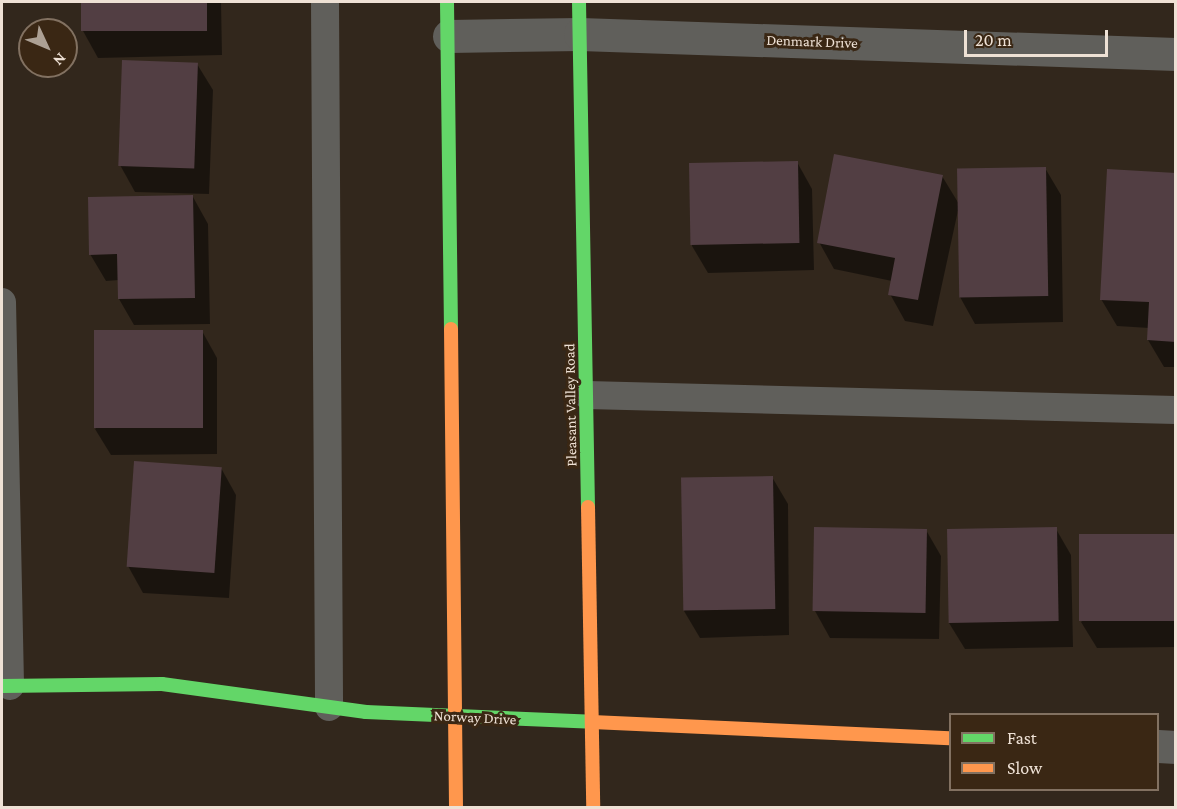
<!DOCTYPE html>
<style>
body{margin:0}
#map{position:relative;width:1177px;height:809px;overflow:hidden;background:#32271c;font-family:"Crimson Pro",serif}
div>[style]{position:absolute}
.shadow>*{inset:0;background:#0007}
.building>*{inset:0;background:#523e43;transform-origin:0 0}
.lane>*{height:28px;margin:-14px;padding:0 14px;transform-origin:14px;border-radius:14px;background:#605f5b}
.street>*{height:33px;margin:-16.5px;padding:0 16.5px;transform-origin:16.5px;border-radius:16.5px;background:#605f5b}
.fast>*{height:14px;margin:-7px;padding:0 7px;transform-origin:7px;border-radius:7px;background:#63d668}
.slow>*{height:14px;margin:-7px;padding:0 7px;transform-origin:7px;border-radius:7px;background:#ff974d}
span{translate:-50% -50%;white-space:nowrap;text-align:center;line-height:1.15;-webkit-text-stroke:6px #3a2714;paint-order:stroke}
.street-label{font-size:15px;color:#eee1d5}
.frame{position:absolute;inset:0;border:3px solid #eee1d5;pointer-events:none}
.legend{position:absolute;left:949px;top:713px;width:210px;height:78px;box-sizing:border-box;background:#3a2714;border:2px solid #827161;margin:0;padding:8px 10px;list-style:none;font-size:18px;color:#eee1d5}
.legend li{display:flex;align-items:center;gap:12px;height:30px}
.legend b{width:30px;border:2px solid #827161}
.north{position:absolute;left:18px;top:18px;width:60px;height:60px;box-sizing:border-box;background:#3a2714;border:2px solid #827161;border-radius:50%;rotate:134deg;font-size:16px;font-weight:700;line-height:24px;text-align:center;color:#eee1d5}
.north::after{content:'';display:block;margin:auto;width:21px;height:27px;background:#aca094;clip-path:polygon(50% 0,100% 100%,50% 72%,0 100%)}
.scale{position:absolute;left:964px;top:30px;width:144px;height:27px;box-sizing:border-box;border:3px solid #eee1d5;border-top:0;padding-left:8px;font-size:18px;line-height:21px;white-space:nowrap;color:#eee1d5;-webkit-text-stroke:4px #3a2714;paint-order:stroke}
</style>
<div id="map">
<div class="shadow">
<i style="clip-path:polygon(83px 2px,221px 2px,222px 55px,98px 58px,83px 31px)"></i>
<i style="clip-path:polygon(197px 64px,213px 90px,209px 194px,135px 192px,120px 165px)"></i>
<i style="clip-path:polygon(797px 162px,812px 189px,814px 270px,708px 273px,692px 246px,691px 165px)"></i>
<i style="clip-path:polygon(1045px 168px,1061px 195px,1063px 322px,975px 324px,960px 297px,959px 206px,933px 326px,905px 321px,890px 294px,892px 281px,834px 269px,819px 242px,942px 176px,959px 204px)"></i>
<i style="clip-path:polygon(1176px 174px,1176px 367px,1164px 367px,1148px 340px,1149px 328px,1117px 326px,1101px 299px)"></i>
<i style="clip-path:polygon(193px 197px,208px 224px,210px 324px,134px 325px,119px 299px,119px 280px,106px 281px,90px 254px)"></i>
<i style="clip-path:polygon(202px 331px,217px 358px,217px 454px,111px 455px,95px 429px)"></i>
<i style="clip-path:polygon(221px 468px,236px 495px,229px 598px,143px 593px,128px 566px)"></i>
<i style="clip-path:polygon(772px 477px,788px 504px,789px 635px,700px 638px,684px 611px)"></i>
<i style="clip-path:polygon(1056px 529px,1071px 555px,1073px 647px,965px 649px,949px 623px)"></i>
<i style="clip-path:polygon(926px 530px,941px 556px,939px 639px,830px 638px,815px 611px)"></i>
<i style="clip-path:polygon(1176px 536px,1176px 647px,1097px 648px,1081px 622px)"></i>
</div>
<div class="building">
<i style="left:81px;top:2px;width:126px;height:29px"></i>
<i style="left:122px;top:60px;width:76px;height:106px;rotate:2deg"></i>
<i style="clip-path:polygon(834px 154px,943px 175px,918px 300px,888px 295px,895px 258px,817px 243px)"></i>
<i style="left:798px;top:161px;width:82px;height:109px;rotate:89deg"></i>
<i style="left:1046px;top:167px;width:129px;height:89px;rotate:89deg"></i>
<i style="clip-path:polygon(1107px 169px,1176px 173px,1176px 342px,1147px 340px,1149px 302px,1100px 300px)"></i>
<i style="clip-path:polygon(193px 195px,195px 298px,118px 299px,117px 254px,89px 255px,88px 197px)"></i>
<i style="left:203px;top:330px;width:98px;height:109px;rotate:90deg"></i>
<i style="left:134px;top:461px;width:88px;height:106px;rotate:4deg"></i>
<i style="left:773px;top:476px;width:133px;height:92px;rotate:89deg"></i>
<i style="left:814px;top:527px;width:113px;height:84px;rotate:1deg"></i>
<i style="left:1057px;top:527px;width:94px;height:110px;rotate:89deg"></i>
<i style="left:1176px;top:534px;width:87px;height:97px;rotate:90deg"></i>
</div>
<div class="lane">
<i style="left:325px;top:2px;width:705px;rotate:89.67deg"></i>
<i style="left:2px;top:302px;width:384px;rotate:88.8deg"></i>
<i style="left:587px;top:395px;width:589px;rotate:1.46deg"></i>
</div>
<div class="street">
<i style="left:449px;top:36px;width:131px;rotate:-0.9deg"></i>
<i style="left:580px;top:34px;width:596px;rotate:1.92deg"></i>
<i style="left:1158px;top:746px;width:18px;rotate:3deg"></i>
</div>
<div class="fast">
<i style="left:447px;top:2px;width:327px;rotate:89.3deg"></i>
<i style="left:579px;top:2px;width:505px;rotate:88.98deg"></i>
<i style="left:2px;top:686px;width:160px;rotate:-0.7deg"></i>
<i style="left:162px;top:684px;width:206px;rotate:7.8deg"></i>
<i style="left:366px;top:712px;width:226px;rotate:2.5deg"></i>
</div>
<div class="slow">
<i style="left:451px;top:329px;width:479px;rotate:89.4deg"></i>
<i style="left:588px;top:507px;width:301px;rotate:89deg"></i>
<i style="left:592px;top:722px;width:358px;rotate:2.6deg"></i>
</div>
<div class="street-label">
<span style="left:812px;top:42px;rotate:2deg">Denmark Drive</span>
<span style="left:571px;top:405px;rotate:-91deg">Pleasant Valley Road</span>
<span style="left:475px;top:718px;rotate:3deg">Norway Drive</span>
</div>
<div class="frame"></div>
<ul class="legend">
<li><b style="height:8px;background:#63d668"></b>Fast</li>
<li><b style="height:8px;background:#ff974d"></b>Slow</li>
</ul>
<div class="north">N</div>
<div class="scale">20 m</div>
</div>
